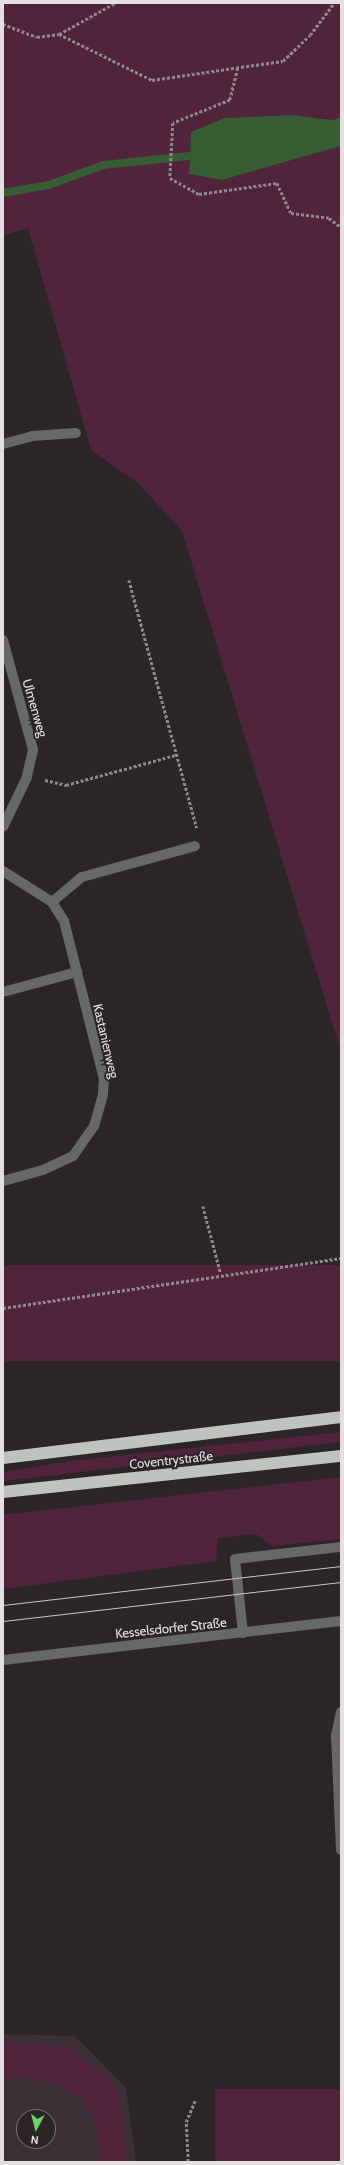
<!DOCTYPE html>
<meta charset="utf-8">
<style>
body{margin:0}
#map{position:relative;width:344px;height:2165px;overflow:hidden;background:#2c2528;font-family:Cabin,sans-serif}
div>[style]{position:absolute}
.built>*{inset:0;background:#3c2f35}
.green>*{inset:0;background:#51243b;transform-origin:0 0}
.water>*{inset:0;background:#365d34}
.stream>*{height:8px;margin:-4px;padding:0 4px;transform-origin:4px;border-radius:4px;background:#365d34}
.path>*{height:2.5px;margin-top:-1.25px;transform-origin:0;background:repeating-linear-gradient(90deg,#8f898c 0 3px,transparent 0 5px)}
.minor>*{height:10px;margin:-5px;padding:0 5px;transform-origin:5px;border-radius:5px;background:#666966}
.highway>*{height:12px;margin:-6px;padding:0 6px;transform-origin:6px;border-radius:6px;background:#bec4bd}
.tram>*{height:1px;margin:-0.5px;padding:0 0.5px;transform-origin:0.5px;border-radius:0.5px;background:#c8c3c6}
span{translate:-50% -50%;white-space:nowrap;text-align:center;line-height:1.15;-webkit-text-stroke:4px #2c2528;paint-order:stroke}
.street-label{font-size:13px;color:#e4e0e2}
.frame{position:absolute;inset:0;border:4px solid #e4e0e2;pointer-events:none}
.north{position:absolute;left:16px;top:2109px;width:40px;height:40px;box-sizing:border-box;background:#2c2528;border:1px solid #767072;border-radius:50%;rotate:187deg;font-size:11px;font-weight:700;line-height:16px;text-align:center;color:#e4e0e2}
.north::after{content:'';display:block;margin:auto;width:14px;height:18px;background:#68d465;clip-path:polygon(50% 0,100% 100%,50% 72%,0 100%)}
</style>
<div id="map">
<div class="built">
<i style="clip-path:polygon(evenodd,3px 2034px,75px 2036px,126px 2088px,136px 2162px,3px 2162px,3px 2034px,24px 2117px,48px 2117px,48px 2141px,24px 2141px,24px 2117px)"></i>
</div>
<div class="green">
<i style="clip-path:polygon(3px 3px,341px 3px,341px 117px,333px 120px,291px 115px,224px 118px,191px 132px,189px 174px,222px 180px,341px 146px,341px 1052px,182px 531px,138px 483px,91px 450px,28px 228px,3px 236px)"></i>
<i style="left:341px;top:1265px;width:96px;height:342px;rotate:90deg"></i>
<i style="clip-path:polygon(341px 1432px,341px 1442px,3px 1481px,3px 1472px,70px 1461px)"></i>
<i style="clip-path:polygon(341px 1477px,341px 1539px,272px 1546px,256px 1534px,218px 1538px,216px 1561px,3px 1589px,3px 1515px)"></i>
<i style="clip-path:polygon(3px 2041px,69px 2047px,117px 2087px,127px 2162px,100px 2162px,96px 2121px,82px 2097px,47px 2081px,15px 2077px,3px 2082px)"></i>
<i style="left:341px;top:2089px;width:73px;height:126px;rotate:90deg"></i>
</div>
<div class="water">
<i style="clip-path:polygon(291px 115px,333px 120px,341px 117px,341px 146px,222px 180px,189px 174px,191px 132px,224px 118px)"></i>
</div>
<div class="stream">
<i style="left:3px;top:193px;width:47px;rotate:-9.9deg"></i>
<i style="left:49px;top:185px;width:58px;rotate:-20.3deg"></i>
<i style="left:103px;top:165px;width:97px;rotate:-5.9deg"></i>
</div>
<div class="path">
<i style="left:3px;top:24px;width:36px;rotate:21deg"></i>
<i style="left:37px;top:37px;width:22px;rotate:-8deg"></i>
<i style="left:59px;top:34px;width:64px;rotate:-29deg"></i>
<i style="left:59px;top:34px;width:104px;rotate:26.3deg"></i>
<i style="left:152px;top:80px;width:132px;rotate:-8.3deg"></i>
<i style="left:283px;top:61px;width:37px;rotate:-44deg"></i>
<i style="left:310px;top:35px;width:40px;rotate:-53deg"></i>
<i style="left:238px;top:68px;width:33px;rotate:104deg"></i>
<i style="left:230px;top:100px;width:61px;rotate:158deg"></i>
<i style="left:173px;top:123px;width:55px;rotate:93.1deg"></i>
<i style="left:170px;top:178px;width:33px;rotate:29deg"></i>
<i style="left:199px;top:194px;width:79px;rotate:-8deg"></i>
<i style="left:277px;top:183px;width:33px;rotate:65deg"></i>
<i style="left:291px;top:213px;width:38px;rotate:7deg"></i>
<i style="left:329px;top:218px;width:15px;rotate:37deg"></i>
<i style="left:129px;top:580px;width:257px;rotate:74.7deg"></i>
<i style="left:45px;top:780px;width:22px;rotate:13deg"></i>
<i style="left:66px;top:785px;width:114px;rotate:-15.3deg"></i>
<i style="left:203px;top:1206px;width:70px;rotate:75.2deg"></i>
<i style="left:3px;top:1308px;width:342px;rotate:-8.4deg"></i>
<i style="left:188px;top:2162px;width:40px;rotate:-92.9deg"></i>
<i style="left:186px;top:2122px;width:23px;rotate:-67deg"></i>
</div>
<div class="minor">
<i style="left:3px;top:444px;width:30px;rotate:-15deg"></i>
<i style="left:32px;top:436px;width:44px;rotate:-3.9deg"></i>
<i style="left:3px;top:640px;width:114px;rotate:74.7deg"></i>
<i style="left:33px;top:750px;width:28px;rotate:103deg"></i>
<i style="left:27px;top:777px;width:55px;rotate:115.6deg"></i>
<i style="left:3px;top:871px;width:58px;rotate:32.3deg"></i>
<i style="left:52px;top:902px;width:22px;rotate:58deg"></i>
<i style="left:64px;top:921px;width:163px;rotate:75.8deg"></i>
<i style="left:104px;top:1079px;width:16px;rotate:94deg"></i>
<i style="left:103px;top:1095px;width:32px;rotate:106deg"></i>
<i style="left:94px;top:1126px;width:37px;rotate:125deg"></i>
<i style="left:73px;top:1156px;width:33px;rotate:155deg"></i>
<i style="left:43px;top:1170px;width:41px;rotate:164.6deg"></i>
<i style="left:52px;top:902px;width:39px;rotate:-40deg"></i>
<i style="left:82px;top:877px;width:117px;rotate:-15.3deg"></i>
<i style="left:3px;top:992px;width:77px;rotate:-15.1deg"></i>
<i style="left:243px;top:1633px;width:74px;rotate:-96.2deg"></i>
<i style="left:235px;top:1559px;width:107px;rotate:-6.5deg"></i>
<i style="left:3px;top:1660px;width:340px;rotate:-6.6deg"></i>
<i style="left:341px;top:1712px;width:24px;rotate:102deg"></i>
<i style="left:336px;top:1735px;width:115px;rotate:87.5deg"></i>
</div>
<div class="highway">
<i style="left:3px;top:1458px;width:340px;rotate:-6.9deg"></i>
<i style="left:3px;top:1492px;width:340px;rotate:-6.1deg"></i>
</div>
<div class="tram">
<i style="left:3px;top:1605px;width:340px;rotate:-6.6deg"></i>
<i style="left:3px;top:1621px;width:340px;rotate:-6.6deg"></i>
</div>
<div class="street-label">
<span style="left:35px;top:708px;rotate:74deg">Ulmenweg</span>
<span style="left:106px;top:1041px;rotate:77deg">Kastanienweg</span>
<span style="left:171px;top:1460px;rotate:-6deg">Coventrystraße</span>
<span style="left:171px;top:1628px;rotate:-6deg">Kesselsdorfer Straße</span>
</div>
<div class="frame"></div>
<div class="north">N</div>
</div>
